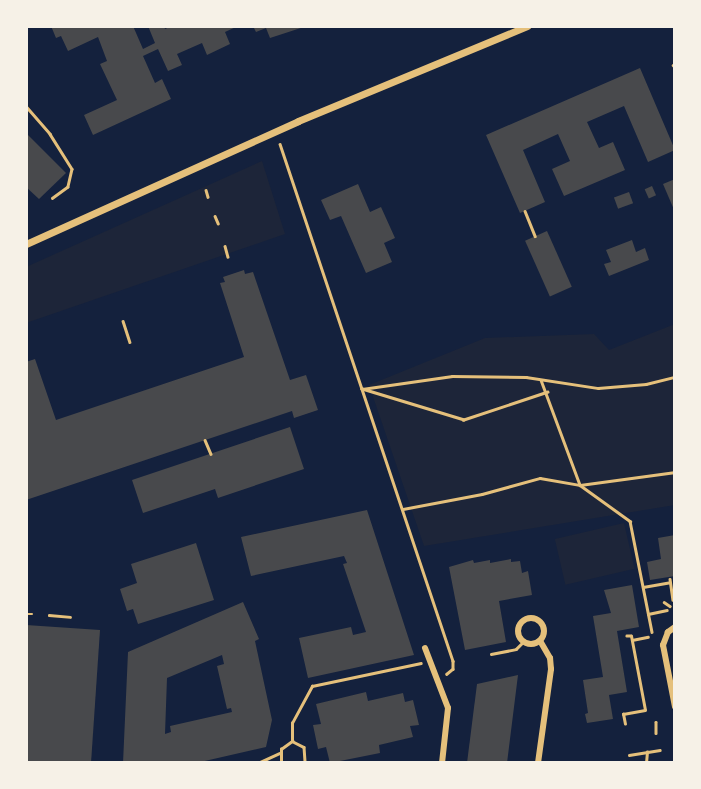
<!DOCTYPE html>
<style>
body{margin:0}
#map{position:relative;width:701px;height:789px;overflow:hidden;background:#14213d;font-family:Bitter,serif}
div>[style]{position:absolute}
.green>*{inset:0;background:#1d2539;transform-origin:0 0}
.building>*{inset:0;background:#48494c;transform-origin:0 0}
.path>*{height:2.5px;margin:-1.25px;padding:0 1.25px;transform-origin:1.25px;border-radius:1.25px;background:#e5c07b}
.service>*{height:2.5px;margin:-1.25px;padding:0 1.25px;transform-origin:1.25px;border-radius:1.25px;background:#e5c07b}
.minor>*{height:6px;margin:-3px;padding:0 3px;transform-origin:3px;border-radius:3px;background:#e5c07b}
.minor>.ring{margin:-3px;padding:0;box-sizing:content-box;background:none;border:6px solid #e5c07b;border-radius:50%}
.tertiary>*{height:7px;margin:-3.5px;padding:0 3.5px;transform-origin:3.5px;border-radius:3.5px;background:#e5c07b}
span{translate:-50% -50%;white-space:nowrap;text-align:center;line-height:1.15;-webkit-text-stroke:7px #f6f1e7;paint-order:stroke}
.frame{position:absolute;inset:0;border:28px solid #f6f1e7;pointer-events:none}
</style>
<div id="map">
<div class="green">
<i style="clip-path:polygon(262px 161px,285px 234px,26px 323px,26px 267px)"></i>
<i style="clip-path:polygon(675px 324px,675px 505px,424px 546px,369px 385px,485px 338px,594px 334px,609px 350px)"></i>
<i style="left:624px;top:523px;width:47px;height:71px;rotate:77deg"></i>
</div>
<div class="building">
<i style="clip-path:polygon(51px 26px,133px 26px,143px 49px,155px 43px,148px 26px,164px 26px,165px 29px,172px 26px,238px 26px,225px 32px,230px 44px,207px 55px,202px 43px,177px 54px,182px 65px,168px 71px,158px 49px,143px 56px,155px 83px,162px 79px,171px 99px,93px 135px,84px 115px,117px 100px,100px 64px,107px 61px,98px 37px,68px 51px,61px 36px,56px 38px)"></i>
<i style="clip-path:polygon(253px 26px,307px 26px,270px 38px,266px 28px,256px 32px)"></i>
<i style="clip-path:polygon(640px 68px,675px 150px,648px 162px,624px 106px,587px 122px,599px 148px,613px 142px,625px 170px,564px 196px,552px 169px,570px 161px,558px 134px,523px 150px,545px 202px,520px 213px,486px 135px)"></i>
<i style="clip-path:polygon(26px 133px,66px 173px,39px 199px,26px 187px)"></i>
<i style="clip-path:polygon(675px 179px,675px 212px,663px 184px)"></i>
<i style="clip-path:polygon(358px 184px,370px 212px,381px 207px,395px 238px,384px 243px,392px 262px,366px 273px,341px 216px,330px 220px,321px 200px)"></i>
<i style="left:652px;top:186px;width:10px;height:8px;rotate:66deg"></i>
<i style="left:629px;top:192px;width:12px;height:16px;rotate:70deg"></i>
<i style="left:547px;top:231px;width:61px;height:24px;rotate:66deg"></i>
<i style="clip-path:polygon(632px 240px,636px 252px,645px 248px,649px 260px,609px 276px,604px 264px,611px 262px,606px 250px)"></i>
<i style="clip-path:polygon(244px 270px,245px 274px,253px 272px,290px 380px,306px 375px,318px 410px,294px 418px,292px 411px,26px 500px,26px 362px,35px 359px,56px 420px,244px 357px,220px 283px,225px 282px,223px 277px)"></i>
<i style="clip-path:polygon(290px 427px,304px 469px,218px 498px,215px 489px,143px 513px,132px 480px)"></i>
<i style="clip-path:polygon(367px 510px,414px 655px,308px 678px,299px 638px,351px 627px,353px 635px,366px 632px,343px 564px,347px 563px,344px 556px,251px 576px,241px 537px)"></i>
<i style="clip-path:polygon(675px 535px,675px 576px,650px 580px,647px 562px,661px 559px,658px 538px)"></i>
<i style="clip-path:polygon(196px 543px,214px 600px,138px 624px,133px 609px,127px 611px,120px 589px,137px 583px,131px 564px)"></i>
<i style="clip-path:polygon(511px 559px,511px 562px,520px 561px,522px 573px,528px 571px,532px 595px,499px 601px,506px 642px,465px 650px,449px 567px,473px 560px,474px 563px,490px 560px,490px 563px)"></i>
<i style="clip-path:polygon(632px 585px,639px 627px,617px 631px,627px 692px,609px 695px,613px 719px,587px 723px,585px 714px,588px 713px,583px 680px,603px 677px,593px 616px,611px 613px,604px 590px)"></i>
<i style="clip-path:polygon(evenodd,243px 602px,259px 639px,255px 641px,272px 720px,266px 747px,196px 763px,123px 763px,128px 652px,243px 602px,222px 655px,224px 664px,217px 666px,227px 709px,231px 708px,232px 712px,170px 726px,171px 732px,165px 734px,167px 678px,222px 655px)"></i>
<i style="clip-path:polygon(26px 625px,100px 630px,91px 763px,26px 763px)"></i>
<i style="clip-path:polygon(518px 675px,507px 763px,467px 763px,477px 684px)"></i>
<i style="clip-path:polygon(366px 692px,368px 701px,403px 693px,405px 702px,413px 700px,419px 725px,410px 726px,413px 737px,379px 745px,380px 753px,330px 763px,326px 747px,318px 749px,313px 725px,321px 724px,316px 704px)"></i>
</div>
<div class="path">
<i style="left:280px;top:144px;width:545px;rotate:71.5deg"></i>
<i style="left:453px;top:661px;width:8px;rotate:90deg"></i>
<i style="left:453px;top:669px;width:8px;rotate:140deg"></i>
<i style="left:206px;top:190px;width:7px;rotate:74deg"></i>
<i style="left:525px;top:211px;width:27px;rotate:68deg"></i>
<i style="left:215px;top:216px;width:8px;rotate:67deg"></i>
<i style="left:225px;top:246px;width:11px;rotate:75deg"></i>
<i style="left:123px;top:321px;width:22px;rotate:72deg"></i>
<i style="left:541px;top:380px;width:112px;rotate:69.6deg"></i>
<i style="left:580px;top:485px;width:62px;rotate:35.8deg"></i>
<i style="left:630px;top:521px;width:113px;rotate:78.8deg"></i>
<i style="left:548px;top:392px;width:89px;rotate:161.6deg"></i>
<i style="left:464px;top:420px;width:107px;rotate:-163.1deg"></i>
<i style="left:362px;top:389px;width:91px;rotate:-8.2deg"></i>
<i style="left:452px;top:376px;width:74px;rotate:0.8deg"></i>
<i style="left:526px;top:377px;width:73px;rotate:8.7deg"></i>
<i style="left:598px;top:388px;width:48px;rotate:-4.8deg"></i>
<i style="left:646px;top:384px;width:30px;rotate:-14deg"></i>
<i style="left:205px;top:440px;width:15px;rotate:67deg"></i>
<i style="left:403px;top:509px;width:80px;rotate:-10.8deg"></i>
<i style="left:482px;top:494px;width:60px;rotate:-15.4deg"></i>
<i style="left:540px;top:478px;width:41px;rotate:9.9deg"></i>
<i style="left:580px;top:485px;width:96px;rotate:-7.8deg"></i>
<i style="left:670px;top:579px;width:21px;rotate:82deg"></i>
<i style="left:643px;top:587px;width:27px;rotate:-10deg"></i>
<i style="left:664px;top:602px;width:7px;rotate:34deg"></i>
<i style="left:26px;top:614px;width:6px"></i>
<i style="left:648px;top:614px;width:19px;rotate:-12deg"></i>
<i style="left:49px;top:615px;width:21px;rotate:5deg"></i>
<i style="left:632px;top:640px;width:16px;rotate:-11deg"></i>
<i style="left:656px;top:722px;width:11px;rotate:90deg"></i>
<i style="left:625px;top:724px;width:10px;rotate:-101deg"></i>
<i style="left:623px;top:714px;width:22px;rotate:-10deg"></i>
<i style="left:645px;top:710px;width:75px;rotate:-100.7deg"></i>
<i style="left:631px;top:636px;width:4px;rotate:180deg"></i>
<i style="left:292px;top:741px;width:18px;rotate:-90deg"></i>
<i style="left:292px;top:723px;width:42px;rotate:-61.6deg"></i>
<i style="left:312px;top:686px;width:111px;rotate:-11.9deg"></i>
<i style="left:629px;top:755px;width:31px;rotate:-9deg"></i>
<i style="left:258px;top:763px;width:23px;rotate:-25deg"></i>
<i style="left:281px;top:763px;width:14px;rotate:-90deg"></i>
<i style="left:281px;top:749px;width:14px;rotate:-36deg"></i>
<i style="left:292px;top:741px;width:13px;rotate:27deg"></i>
<i style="left:304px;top:747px;width:16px;rotate:86deg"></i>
<i style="left:646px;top:763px;width:11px;rotate:-85deg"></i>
</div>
<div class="service">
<i style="left:673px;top:65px;width:3px;rotate:45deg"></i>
<i style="left:26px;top:106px;width:37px;rotate:49deg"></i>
<i style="left:50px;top:134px;width:41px;rotate:57.8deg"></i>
<i style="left:72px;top:169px;width:18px;rotate:103deg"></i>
<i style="left:68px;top:187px;width:19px;rotate:144deg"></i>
<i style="left:491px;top:654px;width:25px;rotate:-11deg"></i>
<i style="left:516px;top:649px;width:10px;rotate:-45deg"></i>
</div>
<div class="minor">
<i class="ring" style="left:518px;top:618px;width:20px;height:20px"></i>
<i style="left:675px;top:627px;width:9px;rotate:144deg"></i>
<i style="left:668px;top:632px;width:14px;rotate:111deg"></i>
<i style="left:663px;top:645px;width:63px;rotate:79deg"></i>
<i style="left:425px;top:648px;width:64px;rotate:69deg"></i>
<i style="left:448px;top:708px;width:55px;rotate:96.2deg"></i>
<i style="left:538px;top:763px;width:95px;rotate:-82.1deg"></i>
<i style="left:551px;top:669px;width:11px;rotate:-95deg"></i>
<i style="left:550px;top:658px;width:20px;rotate:-120deg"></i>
</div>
<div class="tertiary">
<i style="left:26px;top:244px;width:299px;rotate:-24.3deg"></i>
<i style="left:298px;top:121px;width:248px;rotate:-22.5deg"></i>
</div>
<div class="frame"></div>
</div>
